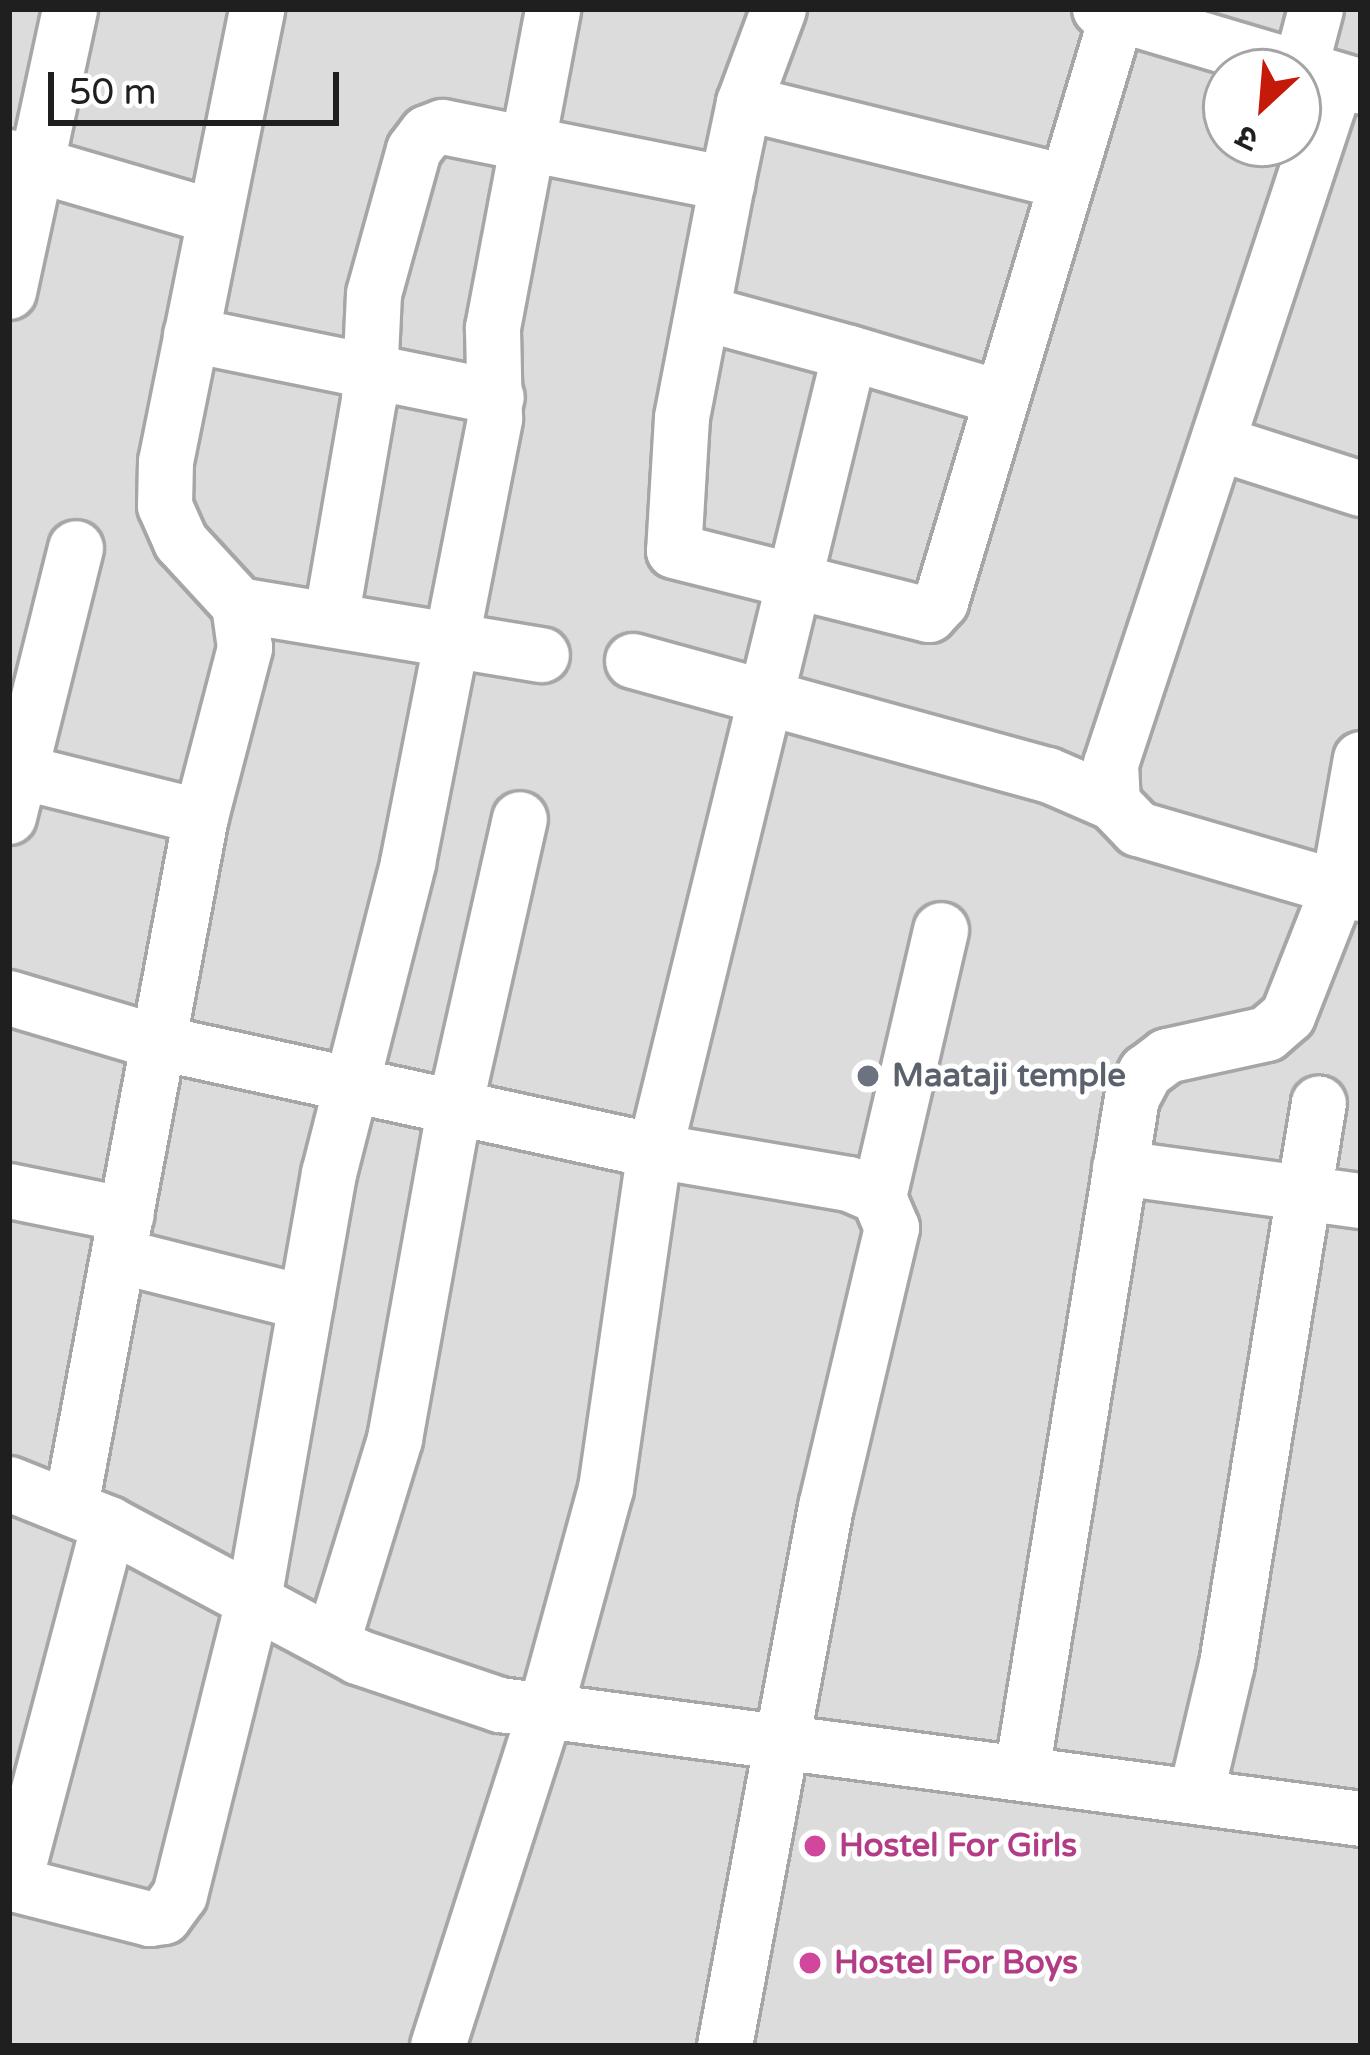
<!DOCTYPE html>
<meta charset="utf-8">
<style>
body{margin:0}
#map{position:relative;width:1370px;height:2055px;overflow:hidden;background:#efede6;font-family:"Varela Round","Noto Sans Devanagari",sans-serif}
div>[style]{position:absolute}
.residential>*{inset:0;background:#dddcdc}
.roads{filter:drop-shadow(3px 0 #a6a6a6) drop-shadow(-3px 0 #a6a6a6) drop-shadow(0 3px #a6a6a6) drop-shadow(0 -3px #a6a6a6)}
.minor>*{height:54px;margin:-27px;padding:0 27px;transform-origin:27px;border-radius:27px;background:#fff}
.dots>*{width:33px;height:33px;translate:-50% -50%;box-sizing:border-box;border:6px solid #fff;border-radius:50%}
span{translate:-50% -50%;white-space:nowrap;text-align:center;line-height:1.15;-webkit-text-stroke:10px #fff;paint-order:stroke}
.worship-label{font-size:33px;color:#5b616d;font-weight:700}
.left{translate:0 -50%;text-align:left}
.hotel-label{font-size:33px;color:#b23c85;font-weight:700}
.frame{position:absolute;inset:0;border:12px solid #1f1f1f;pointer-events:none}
.north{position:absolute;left:1202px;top:48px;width:120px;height:120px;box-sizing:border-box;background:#fff;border:3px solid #a5a5a5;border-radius:50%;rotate:206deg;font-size:33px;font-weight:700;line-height:48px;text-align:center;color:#1f1f1f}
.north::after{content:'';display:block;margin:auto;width:42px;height:54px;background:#c51909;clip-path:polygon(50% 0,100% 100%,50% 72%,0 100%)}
.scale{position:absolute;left:48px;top:72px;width:291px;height:54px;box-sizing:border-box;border:6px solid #1f1f1f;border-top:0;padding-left:15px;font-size:36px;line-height:42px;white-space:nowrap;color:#1f1f1f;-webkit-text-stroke:9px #fff;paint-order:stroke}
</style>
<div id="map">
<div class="residential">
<i style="clip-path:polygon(evenodd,9px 9px,1361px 9px,1361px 2046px,9px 2046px,9px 9px,1226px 72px,1298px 72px,1298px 144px,1226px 144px,1226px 72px)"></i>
</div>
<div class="roads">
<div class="minor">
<i style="left:779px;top:9px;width:100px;rotate:110.4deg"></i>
<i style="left:744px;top:103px;width:83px;rotate:101.9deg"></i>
<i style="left:727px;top:184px;width:238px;rotate:100.9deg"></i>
<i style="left:682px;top:418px;width:133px;rotate:93.4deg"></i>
<i style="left:674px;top:551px;width:263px;rotate:14.1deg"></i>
<i style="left:929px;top:615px;width:18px;rotate:-47deg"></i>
<i style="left:941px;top:602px;width:619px;rotate:-73.29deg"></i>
<i style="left:1100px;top:9px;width:272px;rotate:16.6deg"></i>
<i style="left:1300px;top:70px;width:63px;rotate:-75.3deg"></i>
<i style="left:744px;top:103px;width:332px;rotate:13.8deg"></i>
<i style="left:9px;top:157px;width:214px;rotate:16.3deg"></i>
<i style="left:9px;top:292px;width:289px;rotate:-77.8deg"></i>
<i style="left:191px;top:335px;width:312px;rotate:11.5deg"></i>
<i style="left:850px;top:353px;width:158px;rotate:16.6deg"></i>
<i style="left:1221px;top:444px;width:147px;rotate:17.8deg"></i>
<i style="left:239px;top:605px;width:307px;rotate:9.4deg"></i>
<i style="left:331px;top:620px;width:223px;rotate:-80.2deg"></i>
<i style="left:369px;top:400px;width:106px;rotate:-87.3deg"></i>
<i style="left:374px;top:294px;width:149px;rotate:-74.5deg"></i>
<i style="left:414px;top:150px;width:21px;rotate:-53deg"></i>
<i style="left:427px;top:133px;width:17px;rotate:-21deg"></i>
<i style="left:443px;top:127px;width:290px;rotate:11.3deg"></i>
<i style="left:633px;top:661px;width:430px;rotate:15.4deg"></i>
<i style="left:1048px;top:775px;width:71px;rotate:23.3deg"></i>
<i style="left:1113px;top:803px;width:36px;rotate:46deg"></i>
<i style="left:1138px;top:829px;width:232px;rotate:16.3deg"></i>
<i style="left:9px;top:769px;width:198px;rotate:14deg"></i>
<i style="left:1113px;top:803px;width:39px;rotate:-93deg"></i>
<i style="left:1111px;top:764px;width:720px;rotate:-71.72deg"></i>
<i style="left:9px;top:817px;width:277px;rotate:-76deg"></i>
<i style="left:9px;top:998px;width:158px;rotate:16.6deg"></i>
<i style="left:160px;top:1043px;width:507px;rotate:12.31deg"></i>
<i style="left:655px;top:1151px;width:197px;rotate:9.7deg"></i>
<i style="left:849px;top:1184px;width:33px;rotate:23deg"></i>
<i style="left:1120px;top:1168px;width:243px;rotate:7.8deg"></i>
<i style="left:9px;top:1191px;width:120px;rotate:11.5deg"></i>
<i style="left:119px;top:1256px;width:193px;rotate:14.1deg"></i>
<i style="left:9px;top:1484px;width:108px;rotate:21.8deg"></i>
<i style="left:109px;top:1524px;width:282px;rotate:28.1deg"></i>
<i style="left:358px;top:1657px;width:150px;rotate:18.7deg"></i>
<i style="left:500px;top:1705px;width:869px;rotate:7.54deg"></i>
<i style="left:71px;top:1506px;width:701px;rotate:-79.32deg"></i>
<i style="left:201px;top:817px;width:175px;rotate:-75.4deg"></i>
<i style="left:245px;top:648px;width:43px;rotate:-97.9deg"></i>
<i style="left:239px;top:605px;width:86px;rotate:-132.6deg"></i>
<i style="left:181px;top:542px;width:39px;rotate:-114deg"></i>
<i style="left:165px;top:506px;width:44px;rotate:-88.7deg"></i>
<i style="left:166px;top:462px;width:462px;rotate:-78.6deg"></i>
<i style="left:333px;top:1641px;width:211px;rotate:-72.9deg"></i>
<i style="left:395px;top:1439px;width:337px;rotate:-79.8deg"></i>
<i style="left:455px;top:1107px;width:295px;rotate:-77.3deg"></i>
<i style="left:1022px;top:1772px;width:683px;rotate:-80.73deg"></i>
<i style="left:1132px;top:1098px;width:30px;rotate:-62deg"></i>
<i style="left:1146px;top:1072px;width:26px;rotate:-37deg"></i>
<i style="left:1167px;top:1056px;width:102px;rotate:-12.4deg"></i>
<i style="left:1267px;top:1034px;width:28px;rotate:-41deg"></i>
<i style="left:1288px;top:1016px;width:136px;rotate:-68.5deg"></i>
<i style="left:1338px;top:889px;width:132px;rotate:-80deg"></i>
<i style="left:1196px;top:1795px;width:135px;rotate:-76.7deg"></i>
<i style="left:1227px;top:1664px;width:568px;rotate:-80.69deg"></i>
<i style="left:9px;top:1883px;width:146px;rotate:14.3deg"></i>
<i style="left:150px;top:1919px;width:14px;rotate:-8deg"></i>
<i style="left:164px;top:1917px;width:27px;rotate:-54deg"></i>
<i style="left:180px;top:1895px;width:305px;rotate:-76deg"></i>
<i style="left:254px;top:1599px;width:432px;rotate:-80deg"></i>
<i style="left:329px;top:1174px;width:321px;rotate:-75.7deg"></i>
<i style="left:408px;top:863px;width:453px;rotate:-78.9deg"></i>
<i style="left:495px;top:418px;width:90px;rotate:-91.3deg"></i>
<i style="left:493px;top:328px;width:325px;rotate:-79.3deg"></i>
<i style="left:14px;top:1884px;width:372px;rotate:-75.2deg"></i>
<i style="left:438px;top:2046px;width:348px;rotate:-72.2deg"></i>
<i style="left:544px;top:1715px;width:234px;rotate:-74.7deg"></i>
<i style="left:606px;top:1489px;width:342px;rotate:-81.8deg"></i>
<i style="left:655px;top:1151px;width:821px;rotate:-76.27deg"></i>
<i style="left:850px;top:353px;width:152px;rotate:-164.8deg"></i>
<i style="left:725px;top:2046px;width:548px;rotate:-79.39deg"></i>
<i style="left:826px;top:1507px;width:287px;rotate:-76.7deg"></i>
<i style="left:892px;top:1228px;width:34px;rotate:-113deg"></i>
<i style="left:879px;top:1197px;width:274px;rotate:-76.9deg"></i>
</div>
</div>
<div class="dots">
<i style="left:868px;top:1076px;background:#6b7280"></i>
<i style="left:815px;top:1846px;background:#d1479c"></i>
<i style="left:810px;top:1963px;background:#d1479c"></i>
</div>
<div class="worship-label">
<span class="left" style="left:892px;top:1076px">Maataji temple</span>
</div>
<div class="hotel-label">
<span class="left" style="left:839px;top:1846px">Hostel For Girls</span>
<span class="left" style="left:834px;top:1963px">Hostel For Boys</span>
</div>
<div class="frame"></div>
<div class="north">उ</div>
<div class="scale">50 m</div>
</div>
